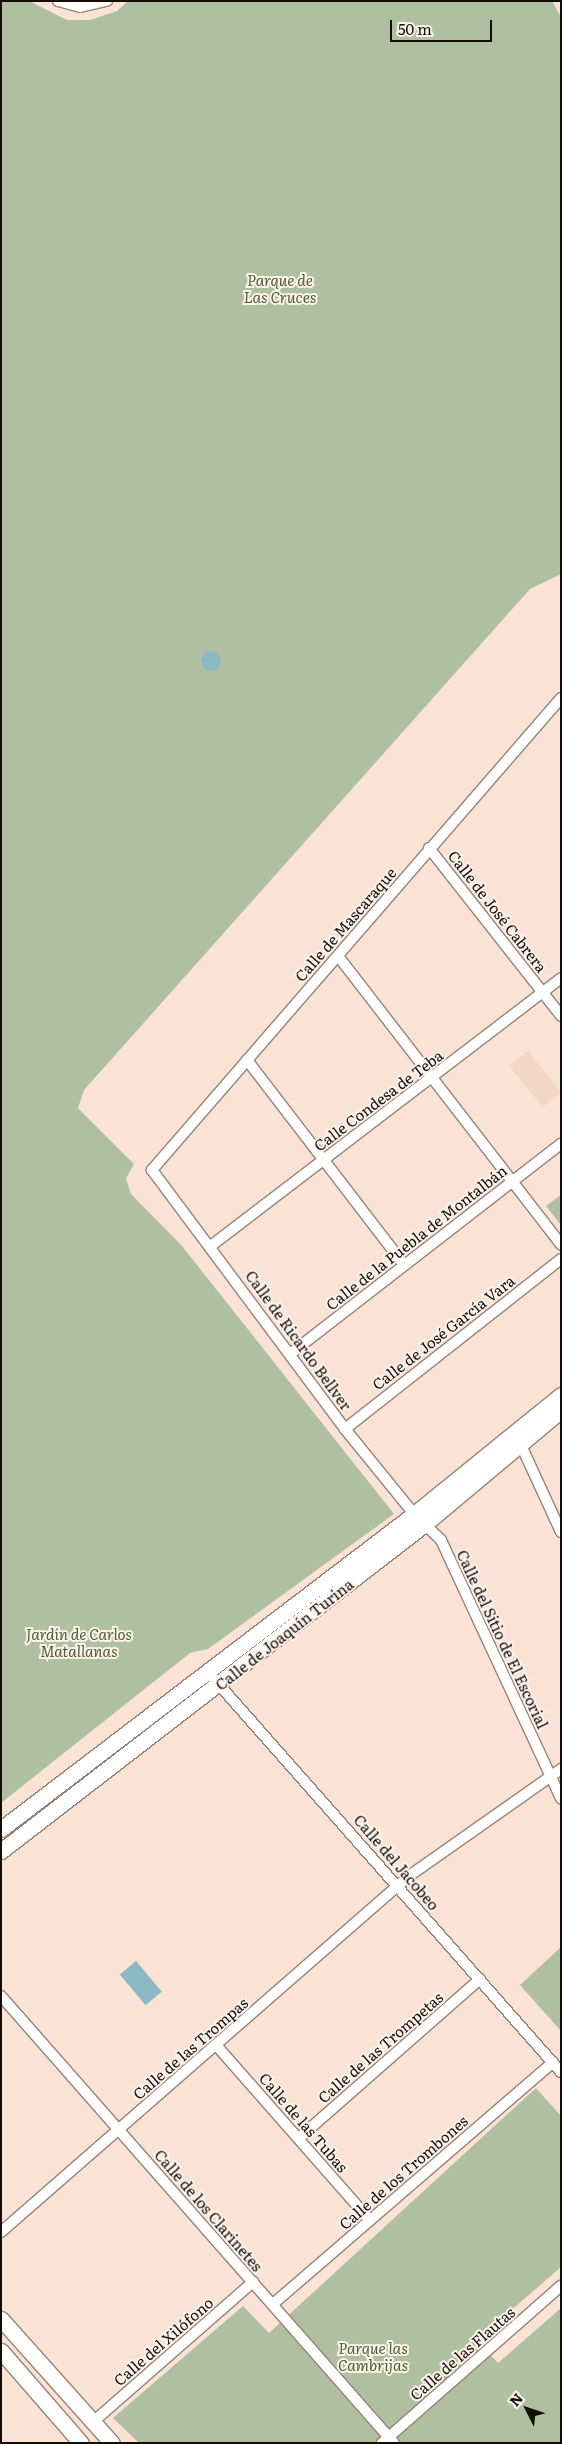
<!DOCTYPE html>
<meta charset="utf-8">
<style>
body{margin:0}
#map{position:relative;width:562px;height:2444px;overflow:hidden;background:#fae2d4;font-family:Literata,serif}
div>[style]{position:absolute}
.built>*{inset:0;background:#f3d6c3;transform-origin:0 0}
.green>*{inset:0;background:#afc0a0}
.water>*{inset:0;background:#8bb9c3;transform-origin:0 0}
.round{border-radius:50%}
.roads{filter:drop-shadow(1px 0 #998477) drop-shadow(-1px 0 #998477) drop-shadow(0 1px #998477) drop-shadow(0 -1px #998477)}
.street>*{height:10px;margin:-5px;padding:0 5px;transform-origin:5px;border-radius:5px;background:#fff}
.secondary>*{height:15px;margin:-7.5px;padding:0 7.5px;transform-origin:7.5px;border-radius:7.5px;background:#fff}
span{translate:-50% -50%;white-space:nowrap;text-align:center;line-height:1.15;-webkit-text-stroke:4px #fcf3ed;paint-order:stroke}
.park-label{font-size:15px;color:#49612e;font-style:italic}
.street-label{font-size:15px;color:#140c07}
.frame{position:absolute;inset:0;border:2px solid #140c07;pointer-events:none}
.north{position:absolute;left:502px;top:2384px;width:50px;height:50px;-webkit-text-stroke:4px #fcf3ed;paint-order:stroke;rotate:311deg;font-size:14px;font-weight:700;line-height:20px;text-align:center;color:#140c07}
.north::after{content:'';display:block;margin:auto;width:18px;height:22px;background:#140c07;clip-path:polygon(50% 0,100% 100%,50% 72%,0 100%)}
.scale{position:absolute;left:390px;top:20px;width:102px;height:22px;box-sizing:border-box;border:2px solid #140c07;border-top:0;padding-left:6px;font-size:15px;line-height:18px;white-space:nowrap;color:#140c07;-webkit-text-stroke:4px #fcf3ed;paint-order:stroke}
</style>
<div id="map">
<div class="built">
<i style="left:528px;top:1051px;width:53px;height:24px;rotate:51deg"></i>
</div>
<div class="green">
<i style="clip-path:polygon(1px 1px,29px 1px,67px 20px,90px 20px,117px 11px,128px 1px,552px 1px,561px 17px,561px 574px,530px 589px,84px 1090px,78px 1108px,134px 1164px,126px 1178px,131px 1194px,182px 1246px,394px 1514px,208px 1649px,190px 1653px,1px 1803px)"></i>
<i style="clip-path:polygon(561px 1195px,561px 1225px,546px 1206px)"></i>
<i style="clip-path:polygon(561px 1947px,561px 2031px,520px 1985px)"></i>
<i style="clip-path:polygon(536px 2088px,561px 2116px,561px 2267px,477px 2340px,498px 2363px,561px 2308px,561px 2443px,139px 2443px,113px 2418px,243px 2306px,269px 2333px)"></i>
</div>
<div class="water">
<i class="round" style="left:201px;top:651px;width:20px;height:20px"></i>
<i style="left:136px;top:1961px;width:40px;height:21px;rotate:50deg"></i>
</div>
<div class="roads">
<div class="street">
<i style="left:58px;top:1px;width:23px;rotate:15deg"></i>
<i style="left:80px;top:7px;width:28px;rotate:-13deg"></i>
<i style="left:561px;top:698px;width:625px;rotate:130.91deg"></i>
<i style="left:152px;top:1170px;width:323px;rotate:53.3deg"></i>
<i style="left:345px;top:1429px;width:109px;rotate:50.9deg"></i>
<i style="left:414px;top:1514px;width:37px;rotate:44deg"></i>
<i style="left:441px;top:1540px;width:285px;rotate:65.1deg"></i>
<i style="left:429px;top:848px;width:214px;rotate:51.8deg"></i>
<i style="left:338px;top:956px;width:365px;rotate:52.3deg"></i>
<i style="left:247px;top:1060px;width:256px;rotate:52.5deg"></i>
<i style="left:212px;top:1245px;width:439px;rotate:-37.4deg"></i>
<i style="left:290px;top:1354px;width:343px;rotate:-37.8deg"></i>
<i style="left:345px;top:1429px;width:275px;rotate:-38.2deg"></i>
<i style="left:520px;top:1443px;width:98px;rotate:65.3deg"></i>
<i style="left:214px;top:1679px;width:524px;rotate:48.56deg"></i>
<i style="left:1px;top:1996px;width:595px;rotate:48.68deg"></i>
<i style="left:216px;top:2045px;width:233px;rotate:48.7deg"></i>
<i style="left:299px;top:2138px;width:241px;rotate:-41.3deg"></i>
<i style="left:1px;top:2232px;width:541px;rotate:-41.11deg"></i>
<i style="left:409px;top:1876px;width:186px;rotate:-35.1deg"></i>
<i style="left:273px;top:2304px;width:370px;rotate:-40.8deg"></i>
<i style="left:93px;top:2422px;width:213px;rotate:-41.2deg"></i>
<i style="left:382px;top:2443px;width:238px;rotate:-41.3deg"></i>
</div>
<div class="secondary">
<i style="left:1px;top:1829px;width:519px;rotate:-37.33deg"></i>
<i style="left:414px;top:1514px;width:189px;rotate:-39deg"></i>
<i style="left:1px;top:1851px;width:537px;rotate:-37.66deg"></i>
<i style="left:426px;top:1523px;width:176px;rotate:-39.9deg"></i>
<i style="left:1px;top:2319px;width:166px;rotate:48.2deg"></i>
<i style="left:1px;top:2351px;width:122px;rotate:49deg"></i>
</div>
</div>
<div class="park-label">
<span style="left:280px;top:288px">Parque de<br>Las Cruces</span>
<span style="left:79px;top:1642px">Jardín de Carlos<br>Matallanas</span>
<span style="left:373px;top:2356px">Parque las<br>Cambrijas</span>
</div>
<div class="street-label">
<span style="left:498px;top:911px;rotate:52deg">Calle de José Cabrera</span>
<span style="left:345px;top:924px;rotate:-49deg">Calle de Mascaraque</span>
<span style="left:378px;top:1100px;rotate:-37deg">Calle Condesa de Teba</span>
<span style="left:416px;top:1237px;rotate:-38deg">Calle de la Puebla de Montalbán</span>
<span style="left:443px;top:1332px;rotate:-38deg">Calle de José García Vara</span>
<span style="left:299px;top:1340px;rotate:54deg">Calle de Ricardo Bellver</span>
<span style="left:284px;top:1634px;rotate:-38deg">Calle de Joaquín Turina</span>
<span style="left:503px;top:1639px;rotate:65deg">Calle del Sitio de El Escorial</span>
<span style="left:397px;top:1862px;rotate:49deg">Calle del Jacobeo</span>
<span style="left:380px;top:2047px;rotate:-41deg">Calle de las Trompetas</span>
<span style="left:190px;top:2048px;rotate:-41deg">Calle de las Trompas</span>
<span style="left:304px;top:2122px;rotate:49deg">Calle de las Tubas</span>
<span style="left:403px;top:2172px;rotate:-41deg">Calle de los Trombones</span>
<span style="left:209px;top:2210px;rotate:49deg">Calle de los Clarinetes</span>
<span style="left:163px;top:2341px;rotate:-41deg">Calle del Xilófono</span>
<span style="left:462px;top:2353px;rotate:-41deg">Calle de las Flautas</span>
</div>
<div class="frame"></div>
<div class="north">N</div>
<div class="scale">50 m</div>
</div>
